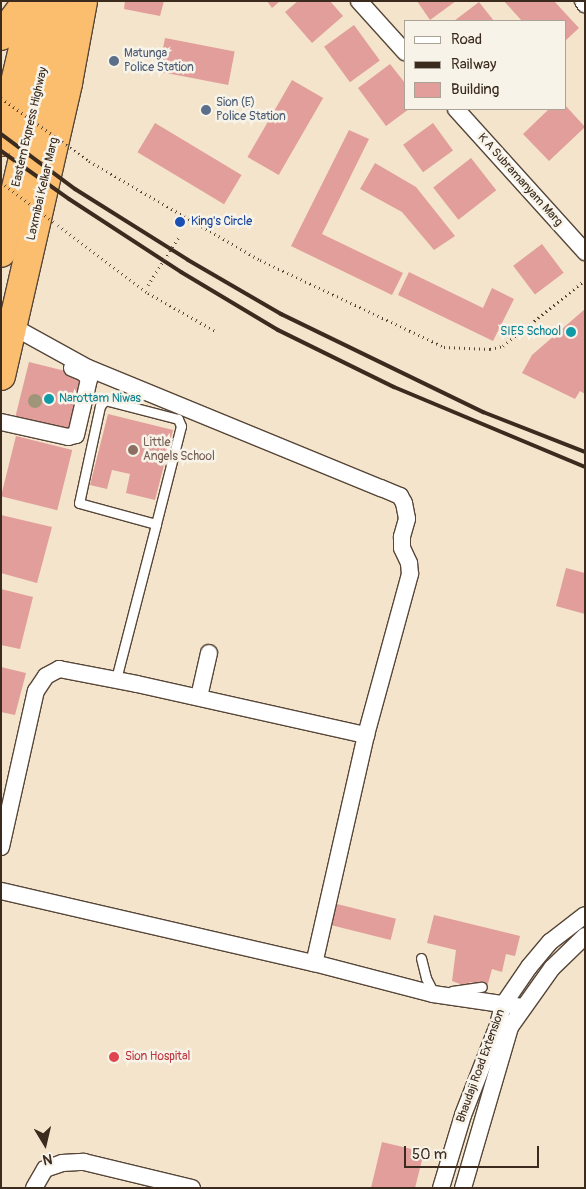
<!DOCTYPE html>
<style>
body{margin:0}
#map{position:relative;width:586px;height:1189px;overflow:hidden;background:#f3e4cb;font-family:Pangolin,sans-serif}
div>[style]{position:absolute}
.building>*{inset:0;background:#e29e9a;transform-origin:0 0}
.path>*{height:3px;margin-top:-1.5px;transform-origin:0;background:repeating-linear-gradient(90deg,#574638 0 1px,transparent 0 5px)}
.roads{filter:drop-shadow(1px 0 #574638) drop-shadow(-1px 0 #574638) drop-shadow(0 1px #574638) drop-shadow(0 -1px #574638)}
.service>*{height:9px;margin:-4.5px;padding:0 4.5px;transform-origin:4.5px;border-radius:4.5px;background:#fff}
.minor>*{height:16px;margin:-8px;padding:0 8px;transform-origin:8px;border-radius:8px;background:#fff}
.trunk>*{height:28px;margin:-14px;padding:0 14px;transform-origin:14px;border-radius:14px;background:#fbbd6e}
.rail>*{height:4px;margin:-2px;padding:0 2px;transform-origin:2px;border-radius:2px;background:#3b2a1e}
.path-bridge>*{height:3px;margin-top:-1.5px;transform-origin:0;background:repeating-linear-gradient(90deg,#574638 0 1px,transparent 0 5px)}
.trees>*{width:14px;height:14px;margin:-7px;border-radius:50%;background:#9f9578}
.dots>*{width:14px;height:14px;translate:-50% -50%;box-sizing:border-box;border:2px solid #f7f3e8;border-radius:50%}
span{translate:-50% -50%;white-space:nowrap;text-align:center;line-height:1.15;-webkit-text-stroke:5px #f7f3e8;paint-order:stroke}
.service-label{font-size:12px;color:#4e5e75}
.left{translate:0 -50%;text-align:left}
.street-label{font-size:12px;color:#3b2a1e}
.transit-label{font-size:12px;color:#164399}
.culture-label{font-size:12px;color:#0d838f}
.right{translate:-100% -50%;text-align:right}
.education-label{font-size:12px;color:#785e54}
.health-label{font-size:12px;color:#be3a42}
.frame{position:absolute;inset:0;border:2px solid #3b2a1e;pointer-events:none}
.legend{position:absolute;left:404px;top:20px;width:162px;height:90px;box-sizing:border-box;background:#f7f3e8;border:1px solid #aca397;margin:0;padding:6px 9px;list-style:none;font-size:15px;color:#3b2a1e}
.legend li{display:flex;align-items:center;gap:10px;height:25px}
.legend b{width:25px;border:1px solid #aca397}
.north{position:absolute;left:20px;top:1119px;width:50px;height:50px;-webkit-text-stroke:4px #f7f3e8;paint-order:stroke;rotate:171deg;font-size:14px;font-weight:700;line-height:20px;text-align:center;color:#3b2a1e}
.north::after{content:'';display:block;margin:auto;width:18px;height:22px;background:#3b2a1e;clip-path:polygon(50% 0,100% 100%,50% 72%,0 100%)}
.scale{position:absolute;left:404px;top:1146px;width:135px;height:22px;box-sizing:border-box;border:2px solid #3b2a1e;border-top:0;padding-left:6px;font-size:15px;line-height:18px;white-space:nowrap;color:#3b2a1e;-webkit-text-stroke:4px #f7f3e8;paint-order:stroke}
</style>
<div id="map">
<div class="building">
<i style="clip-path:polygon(125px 1px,164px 1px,160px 16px,124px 9px)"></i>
<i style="clip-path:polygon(267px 1px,280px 1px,272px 8px)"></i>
<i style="clip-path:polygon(298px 1px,330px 1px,343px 16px,312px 43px,285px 12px)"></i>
<i style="clip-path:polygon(417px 1px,456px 1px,430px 20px)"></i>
<i style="clip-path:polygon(504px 1px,554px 1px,579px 28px,565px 41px,565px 21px,522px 21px)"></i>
<i style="clip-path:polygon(479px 2px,494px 21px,454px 21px)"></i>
<i style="left:354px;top:25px;width:44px;height:37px;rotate:54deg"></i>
<i style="left:165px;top:38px;width:71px;height:34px;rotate:11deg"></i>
<i style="clip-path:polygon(390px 64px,405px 83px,405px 109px,409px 109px,386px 126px,358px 88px)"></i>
<i style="left:292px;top:80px;width:36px;height:89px;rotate:30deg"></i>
<i style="clip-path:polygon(565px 105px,585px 127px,549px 161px,523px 134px,549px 109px,565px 109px)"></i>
<i style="left:155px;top:123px;width:101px;height:34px;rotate:31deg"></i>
<i style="left:433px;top:123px;width:34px;height:37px;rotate:54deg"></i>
<i style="clip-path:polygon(349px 130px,369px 139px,322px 234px,403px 273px,392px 295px,291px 246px)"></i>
<i style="left:471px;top:158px;width:41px;height:48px;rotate:52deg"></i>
<i style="clip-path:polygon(375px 163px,416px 187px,455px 236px,434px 250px,402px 212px,360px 189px)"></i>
<i style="left:542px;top:244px;width:36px;height:36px;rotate:53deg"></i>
<i style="clip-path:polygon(409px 272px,483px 308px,492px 288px,514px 299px,493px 341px,398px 295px)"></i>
<i style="clip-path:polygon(585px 309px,585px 394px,580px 391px,575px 399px,522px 373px,532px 355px)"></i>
<i style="left:29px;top:362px;width:57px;height:61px;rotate:14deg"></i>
<i style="clip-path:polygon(108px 414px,173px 430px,155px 500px,126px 493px,130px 474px,112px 470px,107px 489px,90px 485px)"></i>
<i style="left:16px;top:436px;width:58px;height:62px;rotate:14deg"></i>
<i style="clip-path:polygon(1px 515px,52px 527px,37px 583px,1px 573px)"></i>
<i style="clip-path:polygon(566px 568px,585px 573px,585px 614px,556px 606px)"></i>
<i style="clip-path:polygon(1px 589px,33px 597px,20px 649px,1px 645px)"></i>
<i style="clip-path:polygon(1px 667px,26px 673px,15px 715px,1px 712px)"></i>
<i style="left:329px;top:902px;width:69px;height:22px;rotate:14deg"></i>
<i style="clip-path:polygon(434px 915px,520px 936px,515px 956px,506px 954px,502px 972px,492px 969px,487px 987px,469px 982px,468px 987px,452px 981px,456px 950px,427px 943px)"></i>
<i style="clip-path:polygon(382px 1142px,424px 1152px,415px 1188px,371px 1188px)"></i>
</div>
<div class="path">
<i style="left:89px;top:161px;width:198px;rotate:30.1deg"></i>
<i style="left:260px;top:260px;width:204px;rotate:25.3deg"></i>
<i style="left:444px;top:347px;width:46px;rotate:2.5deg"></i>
<i style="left:490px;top:349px;width:13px;rotate:-13deg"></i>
<i style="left:503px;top:346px;width:105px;rotate:-38.8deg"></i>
<i style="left:58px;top:225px;width:113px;rotate:37.1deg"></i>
<i style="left:148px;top:293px;width:79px;rotate:29.5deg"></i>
</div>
<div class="roads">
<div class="service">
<i style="left:116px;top:679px;width:160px;rotate:-75.5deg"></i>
<i style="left:156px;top:524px;width:101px;rotate:-75.7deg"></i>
<i style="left:181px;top:426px;width:8px;rotate:-113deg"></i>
<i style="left:178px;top:419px;width:75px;rotate:-165.4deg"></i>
<i style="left:105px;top:400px;width:8px;rotate:130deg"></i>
<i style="left:100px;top:406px;width:99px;rotate:102.2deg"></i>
<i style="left:79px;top:503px;width:80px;rotate:15.3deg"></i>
<i style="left:421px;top:958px;width:21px;rotate:76deg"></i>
<i style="left:426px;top:978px;width:18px;rotate:63deg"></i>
<i style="left:452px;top:991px;width:30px;rotate:-8deg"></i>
</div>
<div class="minor">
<i style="left:359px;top:1px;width:69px;rotate:48deg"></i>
<i style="left:583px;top:1px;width:4px;rotate:56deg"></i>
<i style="left:456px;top:109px;width:193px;rotate:47.9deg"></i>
<i style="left:12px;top:326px;width:87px;rotate:28.9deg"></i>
<i style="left:88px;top:368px;width:317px;rotate:22.3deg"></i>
<i style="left:381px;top:488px;width:21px;rotate:23deg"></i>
<i style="left:400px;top:496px;width:8px;rotate:60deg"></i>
<i style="left:404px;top:503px;width:16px;rotate:79deg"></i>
<i style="left:407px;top:519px;width:19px;rotate:106deg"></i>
<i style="left:402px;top:537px;width:11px;rotate:90deg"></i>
<i style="left:402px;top:548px;width:17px;rotate:65deg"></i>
<i style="left:409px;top:563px;width:11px;rotate:85deg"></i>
<i style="left:410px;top:574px;width:167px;rotate:105.3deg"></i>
<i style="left:366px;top:735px;width:234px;rotate:102.8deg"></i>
<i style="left:1px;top:422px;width:69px;rotate:12.6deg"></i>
<i style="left:68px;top:437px;width:8px;rotate:-14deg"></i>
<i style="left:76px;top:435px;width:57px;rotate:-76.9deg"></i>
<i style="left:89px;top:379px;width:8px;rotate:-130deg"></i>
<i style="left:84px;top:373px;width:13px;rotate:-157deg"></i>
<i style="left:199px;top:697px;width:45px;rotate:-77.2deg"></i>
<i style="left:1px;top:847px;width:160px;rotate:-77.4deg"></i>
<i style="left:36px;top:691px;width:18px;rotate:-56deg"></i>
<i style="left:46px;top:676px;width:15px;rotate:-28deg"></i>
<i style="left:59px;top:669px;width:79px;rotate:10.9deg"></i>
<i style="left:137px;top:684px;width:235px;rotate:12.6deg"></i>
<i style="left:1px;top:891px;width:321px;rotate:13deg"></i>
<i style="left:314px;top:963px;width:123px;rotate:14.6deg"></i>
<i style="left:433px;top:994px;width:90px;rotate:8.3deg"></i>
<i style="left:34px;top:1188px;width:22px;rotate:-60deg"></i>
<i style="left:45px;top:1169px;width:18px;rotate:-19deg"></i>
<i style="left:62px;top:1163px;width:22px;rotate:-3deg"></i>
<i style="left:84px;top:1162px;width:111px;rotate:13.5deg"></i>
<i style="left:441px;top:1188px;width:76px;rotate:-73.2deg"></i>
<i style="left:463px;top:1115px;width:97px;rotate:-68.7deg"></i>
<i style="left:498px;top:1025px;width:21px;rotate:-76deg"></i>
<i style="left:503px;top:1005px;width:46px;rotate:-55.6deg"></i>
<i style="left:529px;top:967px;width:33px;rotate:-50deg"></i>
<i style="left:550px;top:942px;width:44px;rotate:-37.6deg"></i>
<i style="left:463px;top:1188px;width:168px;rotate:-73.7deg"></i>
<i style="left:510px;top:1027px;width:72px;rotate:-54.6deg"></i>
<i style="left:552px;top:968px;width:46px;rotate:-44.1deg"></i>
</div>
<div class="trunk">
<i style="left:1px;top:36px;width:44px;rotate:-53.4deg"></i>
<i style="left:1px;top:142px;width:145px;rotate:-76.8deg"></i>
<i style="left:1px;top:253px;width:259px;rotate:-77deg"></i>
<i style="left:1px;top:376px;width:301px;rotate:-77.1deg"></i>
<i style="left:68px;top:83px;width:83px;rotate:-79.6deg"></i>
</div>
</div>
<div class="rail">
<i style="left:1px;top:134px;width:92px;rotate:36.6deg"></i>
<i style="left:75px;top:189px;width:133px;rotate:32.1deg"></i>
<i style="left:188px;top:260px;width:108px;rotate:30.1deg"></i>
<i style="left:281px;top:314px;width:225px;rotate:25.9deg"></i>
<i style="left:483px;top:412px;width:110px;rotate:21.4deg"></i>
<i style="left:1px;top:151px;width:83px;rotate:35.2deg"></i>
<i style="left:69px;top:199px;width:134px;rotate:33.1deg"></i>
<i style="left:181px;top:272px;width:113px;rotate:30.9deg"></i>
<i style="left:278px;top:330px;width:129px;rotate:26.2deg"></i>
<i style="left:394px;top:387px;width:207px;rotate:22.7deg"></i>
</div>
<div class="path-bridge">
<i style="left:1px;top:98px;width:108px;rotate:35.6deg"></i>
<i style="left:1px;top:182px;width:66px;rotate:37deg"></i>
<i style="left:148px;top:285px;width:56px;rotate:-57.4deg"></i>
</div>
<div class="trees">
<i style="left:35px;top:401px"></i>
</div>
<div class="dots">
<i style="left:114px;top:61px;background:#5c6f8a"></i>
<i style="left:206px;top:110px;background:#5c6f8a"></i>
<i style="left:180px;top:222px;background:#1a4fb4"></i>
<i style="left:571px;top:332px;background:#0f9aa8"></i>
<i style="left:49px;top:399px;background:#0f9aa8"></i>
<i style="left:133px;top:450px;background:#8d6e63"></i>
<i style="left:114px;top:1057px;background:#e0444e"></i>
</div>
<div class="service-label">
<span class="left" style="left:124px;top:61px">Matunga<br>Police Station</span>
<span class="left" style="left:216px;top:110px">Sion (E)<br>Police Station</span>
</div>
<div class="street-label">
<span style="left:30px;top:127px;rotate:-77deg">Eastern Express Highway</span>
<span style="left:520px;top:180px;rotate:48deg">K A Subramanyam Marg</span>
<span style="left:43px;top:189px;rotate:-77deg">Laxmibai Kelkar Marg</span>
<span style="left:481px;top:1066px;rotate:-70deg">Bhaudaji Road Extension</span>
</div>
<div class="transit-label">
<span class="left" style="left:191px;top:222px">King's Circle</span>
</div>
<div class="culture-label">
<span class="right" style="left:561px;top:332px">SIES School</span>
<span class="left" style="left:59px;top:399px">Narottam Niwas</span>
</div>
<div class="education-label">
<span class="left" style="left:143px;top:450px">Little<br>Angels School</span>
</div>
<div class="health-label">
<span class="left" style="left:125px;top:1057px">Sion Hospital</span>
</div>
<div class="frame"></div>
<ul class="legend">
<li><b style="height:6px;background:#fff"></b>Road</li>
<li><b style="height:6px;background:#3b2a1e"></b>Railway</li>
<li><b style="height:14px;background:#e29e9a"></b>Building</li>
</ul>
<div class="north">N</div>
<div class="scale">50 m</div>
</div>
